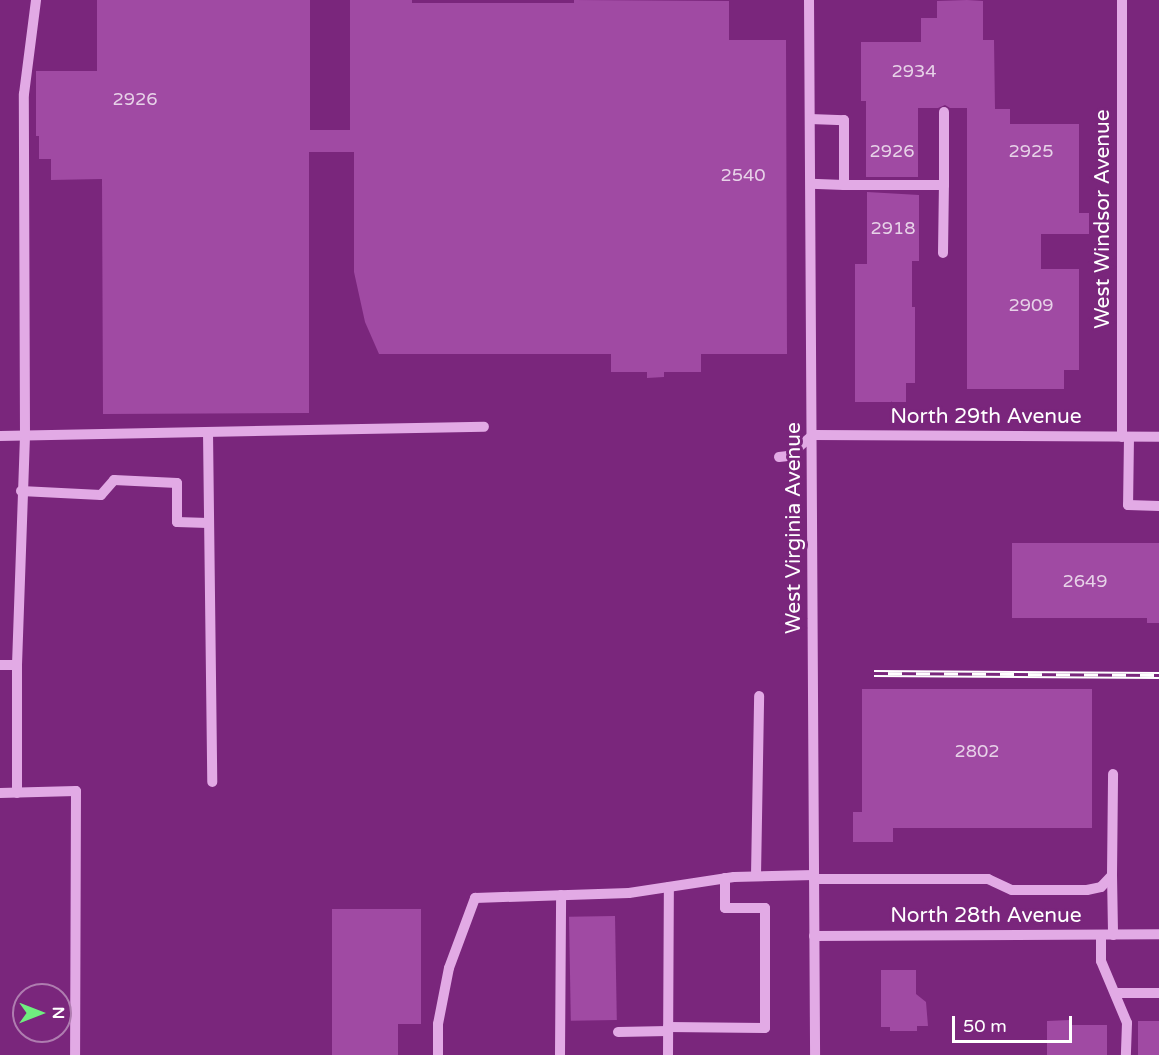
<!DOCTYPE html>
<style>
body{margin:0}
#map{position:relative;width:1159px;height:1055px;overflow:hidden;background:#7a267c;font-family:"Varela Round",sans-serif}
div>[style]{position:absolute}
.building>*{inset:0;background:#a04aa3;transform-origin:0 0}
.minor>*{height:10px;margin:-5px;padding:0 5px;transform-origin:5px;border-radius:5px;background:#e2aae5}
.rail>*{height:7px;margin-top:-3.5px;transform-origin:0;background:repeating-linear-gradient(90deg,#7a267c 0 14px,#fff 0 28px);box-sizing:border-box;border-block:2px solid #fff}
span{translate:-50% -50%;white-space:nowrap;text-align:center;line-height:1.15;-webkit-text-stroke:6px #7a267c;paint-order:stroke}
.number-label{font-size:18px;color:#e7d2e8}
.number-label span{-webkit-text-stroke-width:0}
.street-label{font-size:21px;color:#fff}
.north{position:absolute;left:12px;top:983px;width:60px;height:60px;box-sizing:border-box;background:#7a267c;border:2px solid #af7db0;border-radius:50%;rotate:90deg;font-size:16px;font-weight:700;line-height:24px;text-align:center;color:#fff}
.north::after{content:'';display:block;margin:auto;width:21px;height:27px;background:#6fee7f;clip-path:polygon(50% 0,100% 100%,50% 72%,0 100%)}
.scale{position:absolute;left:952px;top:1016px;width:120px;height:27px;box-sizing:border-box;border:3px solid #fff;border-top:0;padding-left:8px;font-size:18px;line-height:21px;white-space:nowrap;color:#fff;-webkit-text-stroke:4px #7a267c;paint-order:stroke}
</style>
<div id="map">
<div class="building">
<i style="clip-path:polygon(97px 0,310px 0,310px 130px,350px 130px,350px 0,412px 0,412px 3px,574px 3px,574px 0,729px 1px,729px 40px,786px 40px,787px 354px,701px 354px,701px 372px,664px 372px,664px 377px,647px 378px,647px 372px,611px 372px,611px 354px,379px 354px,365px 322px,354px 272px,354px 152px,309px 152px,309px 413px,103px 414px,102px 179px,51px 180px,51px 159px,39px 159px,39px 136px,36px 136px,36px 71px,97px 71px)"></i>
<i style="clip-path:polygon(967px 0,983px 1px,983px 40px,994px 40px,995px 109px,1010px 109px,1010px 124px,1079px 124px,1079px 213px,1089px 213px,1089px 234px,1041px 234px,1041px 269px,1079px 269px,1079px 370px,1064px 370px,1064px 389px,967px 389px,967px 108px,950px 108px,945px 105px,938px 108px,918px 108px,918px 177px,866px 177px,866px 101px,861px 101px,861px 42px,921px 42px,921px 18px,937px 18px,937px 1px)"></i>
<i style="clip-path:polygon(867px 192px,919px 195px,919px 261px,912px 261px,912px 307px,915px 307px,915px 383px,906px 383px,906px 402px,855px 402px,855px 264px,867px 264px)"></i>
<i style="clip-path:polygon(1012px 543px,1159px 543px,1159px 623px,1147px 623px,1147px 618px,1012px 618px)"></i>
<i style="clip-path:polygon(862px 689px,1092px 689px,1092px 828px,893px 828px,893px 842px,853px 842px,853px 812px,862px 812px)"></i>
<i style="clip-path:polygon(332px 909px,421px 909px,421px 1024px,398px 1024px,398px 1055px,332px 1055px)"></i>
<i style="left:615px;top:916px;width:104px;height:46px;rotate:89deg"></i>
<i style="clip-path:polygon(881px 970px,916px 970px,916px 994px,926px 1002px,928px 1026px,917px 1026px,917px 1031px,890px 1031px,890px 1027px,881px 1027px)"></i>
<i style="clip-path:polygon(1070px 1020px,1070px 1025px,1107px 1025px,1107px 1055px,1047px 1055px,1047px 1021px)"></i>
<i style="left:1138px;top:1021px;width:21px;height:34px"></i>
</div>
<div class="minor">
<i style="left:809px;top:0;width:1055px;rotate:89.67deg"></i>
<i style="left:810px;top:119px;width:34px;rotate:2deg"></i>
<i style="left:844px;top:120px;width:65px;rotate:90deg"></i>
<i style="left:844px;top:185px;width:33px;rotate:-178deg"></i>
<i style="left:844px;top:185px;width:100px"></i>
<i style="left:944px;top:185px;width:73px;rotate:-90deg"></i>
<i style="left:943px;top:253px;width:68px;rotate:-89.2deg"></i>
<i style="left:208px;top:432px;width:350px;rotate:89.3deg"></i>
<i style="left:0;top:436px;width:484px;rotate:-1.1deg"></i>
<i style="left:1122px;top:437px;width:437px;rotate:-90deg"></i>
<i style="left:1129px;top:437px;width:68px;rotate:90.8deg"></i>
<i style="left:1128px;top:505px;width:31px;rotate:2deg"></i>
<i style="left:779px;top:457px;width:9px;rotate:-6deg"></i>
<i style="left:788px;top:456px;width:33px;rotate:-40deg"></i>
<i style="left:813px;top:435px;width:346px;rotate:0.3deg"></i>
<i style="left:21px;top:491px;width:80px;rotate:2.9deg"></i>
<i style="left:101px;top:495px;width:20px;rotate:-49deg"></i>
<i style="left:114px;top:480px;width:63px;rotate:2.7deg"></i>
<i style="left:177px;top:483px;width:39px;rotate:90deg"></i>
<i style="left:177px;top:522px;width:31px;rotate:2deg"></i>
<i style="left:0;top:665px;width:17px"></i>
<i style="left:17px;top:665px;width:229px;rotate:-88deg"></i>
<i style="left:25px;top:436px;width:342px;rotate:-90.2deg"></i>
<i style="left:24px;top:94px;width:95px;rotate:-82.7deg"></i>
<i style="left:17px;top:665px;width:128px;rotate:90deg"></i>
<i style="left:0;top:793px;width:76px;rotate:-1.5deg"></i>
<i style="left:76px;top:791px;width:264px;rotate:90.2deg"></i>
<i style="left:1112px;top:875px;width:60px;rotate:89deg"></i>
<i style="left:756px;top:876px;width:180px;rotate:-89deg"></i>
<i style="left:814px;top:879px;width:174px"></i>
<i style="left:988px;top:879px;width:26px;rotate:25deg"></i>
<i style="left:1012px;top:890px;width:75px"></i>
<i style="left:1087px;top:890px;width:14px;rotate:-12deg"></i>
<i style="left:1101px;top:887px;width:16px;rotate:-47deg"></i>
<i style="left:1112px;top:875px;width:101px;rotate:-89.4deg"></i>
<i style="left:1101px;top:935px;width:26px;rotate:90deg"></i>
<i style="left:1101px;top:961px;width:67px;rotate:67.2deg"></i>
<i style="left:1127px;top:1023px;width:32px;rotate:92deg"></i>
<i style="left:814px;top:936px;width:345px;rotate:-0.3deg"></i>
<i style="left:1115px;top:993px;width:44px"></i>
<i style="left:668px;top:1027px;width:97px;rotate:0.6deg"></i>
<i style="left:765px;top:1028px;width:120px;rotate:-90deg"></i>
<i style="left:765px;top:908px;width:40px;rotate:180deg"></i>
<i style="left:725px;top:908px;width:30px;rotate:-90deg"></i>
<i style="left:618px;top:1032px;width:50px;rotate:-1.1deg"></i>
<i style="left:438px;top:1055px;width:31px;rotate:-90deg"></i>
<i style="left:438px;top:1024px;width:57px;rotate:-78.9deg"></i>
<i style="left:449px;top:968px;width:75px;rotate:-69.6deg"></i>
<i style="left:475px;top:898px;width:154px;rotate:-1.9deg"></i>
<i style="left:629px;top:893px;width:106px;rotate:-8.7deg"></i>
<i style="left:734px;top:877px;width:80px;rotate:-1.4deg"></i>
<i style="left:560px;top:1055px;width:160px;rotate:-89.6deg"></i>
<i style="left:668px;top:1055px;width:168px;rotate:-89.7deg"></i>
</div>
<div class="rail">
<i style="left:874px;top:673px;width:285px;rotate:0.4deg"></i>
</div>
<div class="number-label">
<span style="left:914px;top:71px">2934</span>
<span style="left:135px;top:99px">2926</span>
<span style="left:892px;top:151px">2926</span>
<span style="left:1031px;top:151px">2925</span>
<span style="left:743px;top:175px">2540</span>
<span style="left:893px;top:228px">2918</span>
<span style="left:1031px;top:305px">2909</span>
<span style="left:1085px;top:581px">2649</span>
<span style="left:977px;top:751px">2802</span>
</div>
<div class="street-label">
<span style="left:1103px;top:219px;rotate:-90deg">West Windsor Avenue</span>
<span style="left:986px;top:417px">North 29th Avenue</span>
<span style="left:794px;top:528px;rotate:-90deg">West Virginia Avenue</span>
<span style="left:986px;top:916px">North 28th Avenue</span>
</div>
<div class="north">N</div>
<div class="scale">50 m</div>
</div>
